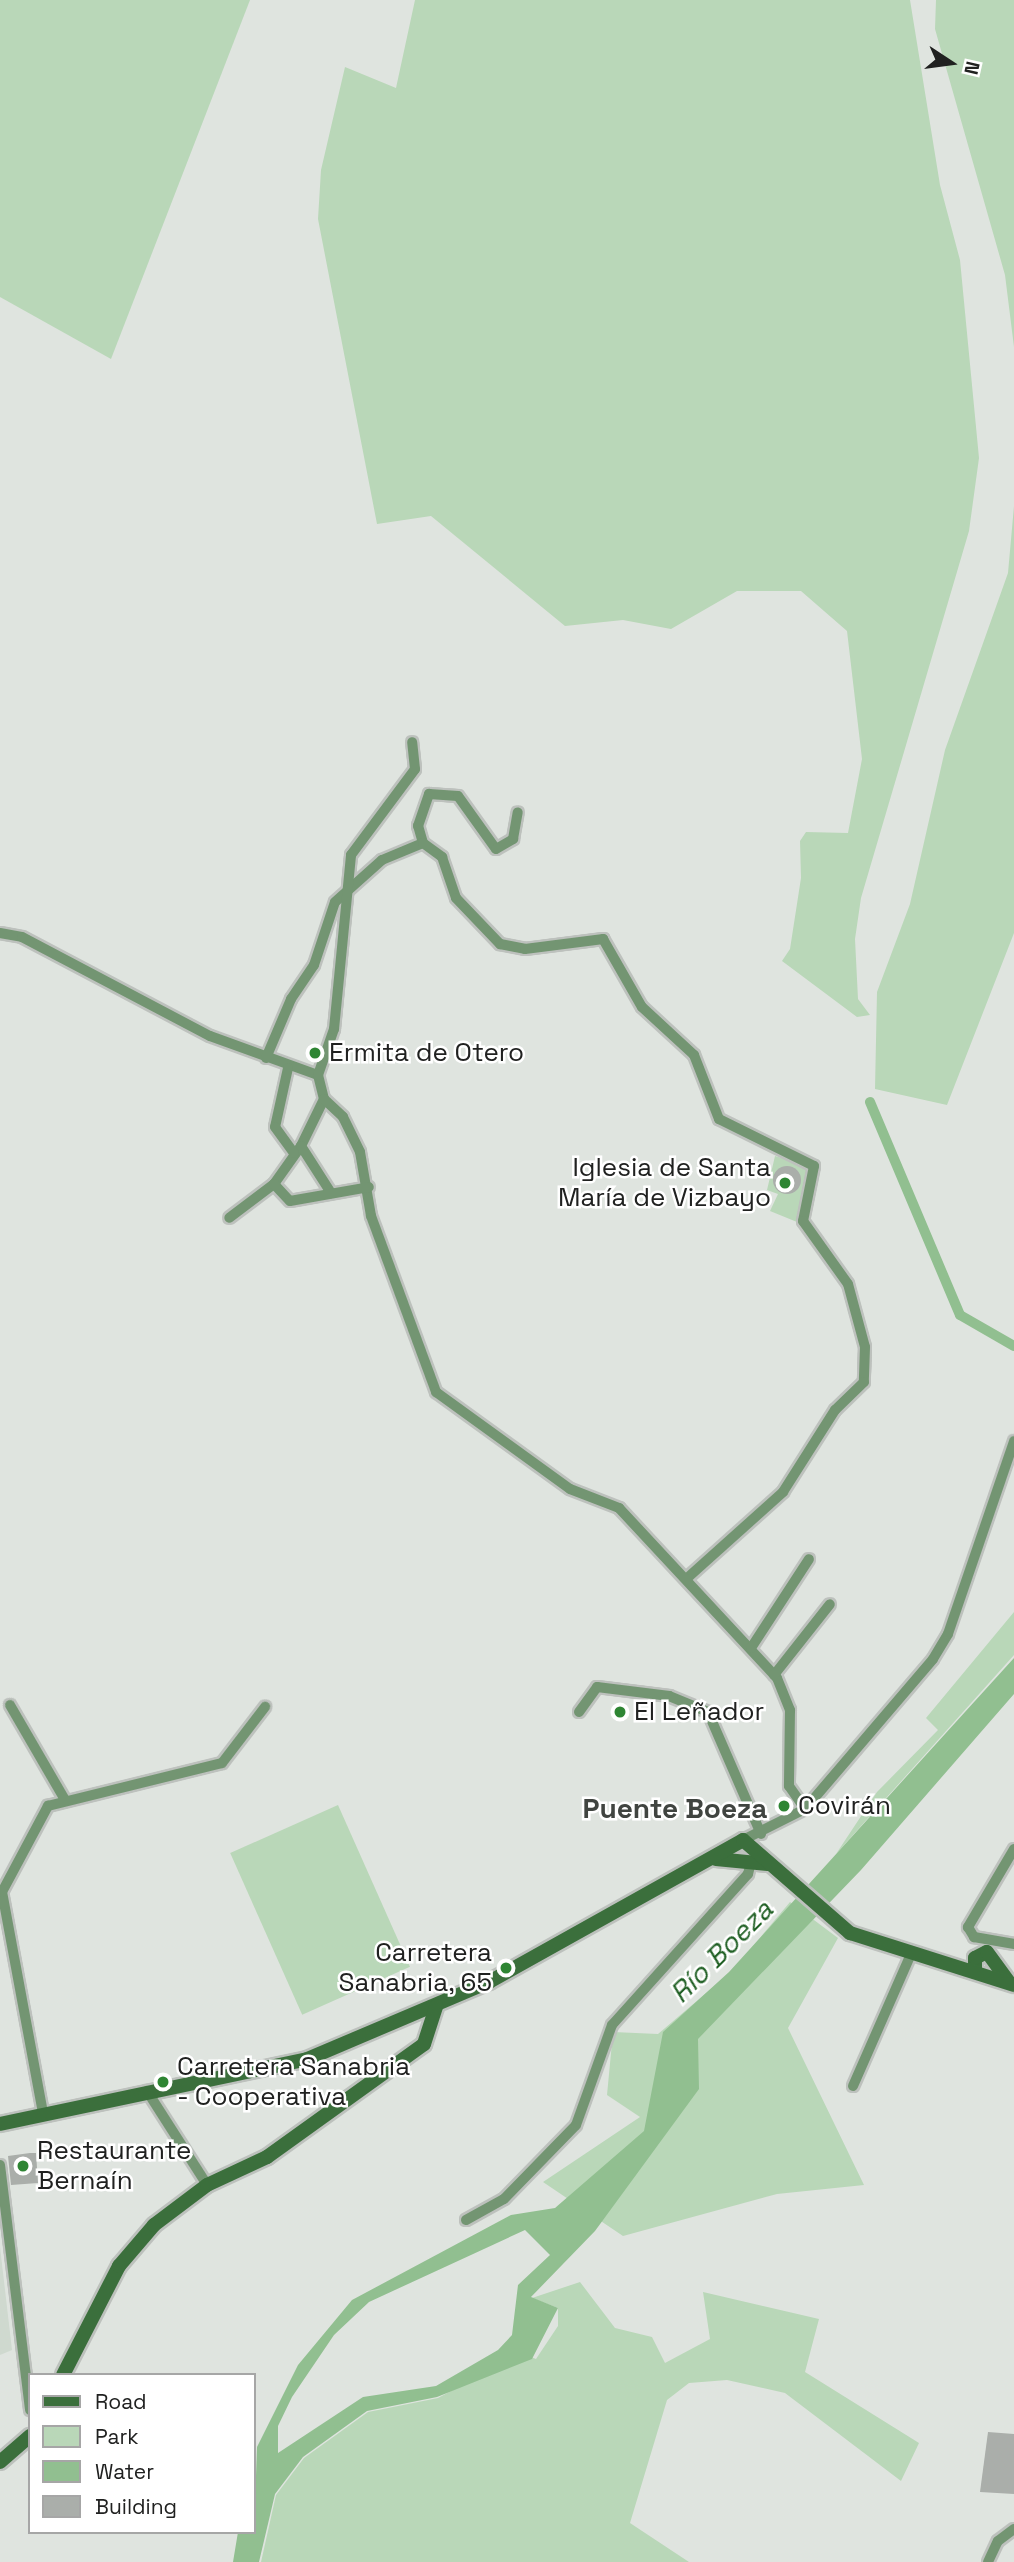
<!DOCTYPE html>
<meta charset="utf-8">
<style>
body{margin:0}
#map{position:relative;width:1014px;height:2562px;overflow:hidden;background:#dfe4df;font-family:"Space Grotesk",sans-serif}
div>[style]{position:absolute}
.built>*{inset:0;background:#cfd9cf}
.green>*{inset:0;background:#b9d7b8;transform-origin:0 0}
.water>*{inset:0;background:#91bf90}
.canal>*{height:10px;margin:-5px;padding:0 5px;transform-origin:5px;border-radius:5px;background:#91bf90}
.building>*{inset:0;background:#aaaeaa}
.round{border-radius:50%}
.roads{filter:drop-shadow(2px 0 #bdc1bd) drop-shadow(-2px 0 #bdc1bd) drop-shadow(0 2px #bdc1bd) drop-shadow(0 -2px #bdc1bd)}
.street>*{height:10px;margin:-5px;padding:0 5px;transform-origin:5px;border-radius:5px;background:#739572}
.secondary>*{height:14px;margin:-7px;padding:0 7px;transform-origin:7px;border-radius:7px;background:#3b6f3c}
.dots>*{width:19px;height:19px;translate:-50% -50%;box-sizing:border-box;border:4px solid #fff;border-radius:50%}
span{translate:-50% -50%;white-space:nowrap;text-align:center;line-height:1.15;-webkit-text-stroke:5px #fff;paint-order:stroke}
.poi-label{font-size:26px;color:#202120}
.left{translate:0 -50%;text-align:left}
.right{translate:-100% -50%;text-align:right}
.neighbourhood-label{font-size:28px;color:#404440;font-weight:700}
.water-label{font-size:28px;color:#1f5f23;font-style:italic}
.legend{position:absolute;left:28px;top:2373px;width:228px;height:161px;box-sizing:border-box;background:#fff;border:2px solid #a6a6a6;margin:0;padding:9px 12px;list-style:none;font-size:21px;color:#202120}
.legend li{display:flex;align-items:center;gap:14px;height:35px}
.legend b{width:35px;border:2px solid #a6a6a6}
.north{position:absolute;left:916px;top:28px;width:70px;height:70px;-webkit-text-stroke:5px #fff;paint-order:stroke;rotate:103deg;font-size:19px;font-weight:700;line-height:28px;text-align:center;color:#202120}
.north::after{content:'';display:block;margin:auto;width:24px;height:32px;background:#202120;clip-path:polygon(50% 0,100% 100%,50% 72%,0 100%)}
</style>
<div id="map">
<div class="built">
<i style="clip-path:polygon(0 2247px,12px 2350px,0 2355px)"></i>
</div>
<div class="green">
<i style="clip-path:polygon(0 0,250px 0,111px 359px,0 297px)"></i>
<i style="clip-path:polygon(415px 0,910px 0,940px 185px,960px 260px,979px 458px,969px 531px,861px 898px,855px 939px,858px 999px,870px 1015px,857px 1017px,782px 961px,790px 949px,801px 878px,800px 841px,806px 832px,848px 833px,862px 759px,847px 631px,801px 591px,737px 591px,671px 629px,623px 620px,565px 626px,431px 516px,377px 524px,318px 219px,321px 170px,345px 67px,396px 88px)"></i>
<i style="clip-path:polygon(936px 0,1014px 0,1014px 347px,1005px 275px,935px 29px)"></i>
<i style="clip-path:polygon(1014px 506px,1014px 933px,947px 1105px,875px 1089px,877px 992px,910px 904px,945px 750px,1008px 573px)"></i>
<i style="clip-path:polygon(775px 1156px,812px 1167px,797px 1222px,770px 1211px,778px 1194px,767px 1190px)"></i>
<i style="clip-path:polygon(1014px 1612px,1014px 1655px,836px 1854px,877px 1792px,938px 1730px,926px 1718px)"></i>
<i style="left:338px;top:1805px;width:177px;height:118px;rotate:66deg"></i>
<i style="clip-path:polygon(790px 1902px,838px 1938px,788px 2028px,864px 2185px,777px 2194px,623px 2236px,543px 2182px,640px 2117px,607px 2095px,613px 2032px,658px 2034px,732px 1971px)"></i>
<i style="clip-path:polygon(580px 2282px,615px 2328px,652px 2337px,665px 2363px,710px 2339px,703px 2292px,819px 2319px,805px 2372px,919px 2443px,901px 2481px,785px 2393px,727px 2380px,689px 2383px,667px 2400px,630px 2523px,689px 2562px,261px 2562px,276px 2495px,304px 2458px,368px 2412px,438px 2398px,521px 2353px,536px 2359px,558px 2326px,558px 2308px,532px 2298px)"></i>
</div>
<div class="water">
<i style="clip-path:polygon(evenodd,1014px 1658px,1014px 1694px,861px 1870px,698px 2039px,699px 2089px,595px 2231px,531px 2297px,558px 2308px,532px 2359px,437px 2397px,367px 2411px,303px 2457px,275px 2494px,259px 2562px,233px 2562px,238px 2532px,254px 2532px,257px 2447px,298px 2365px,352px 2300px,511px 2215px,555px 2208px,644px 2131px,663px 2032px,729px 1972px,1014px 1658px,525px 2230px,550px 2255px,518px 2285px,512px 2335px,498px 2350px,436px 2386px,363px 2397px,278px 2453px,278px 2426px,292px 2397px,334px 2335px,369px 2302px,525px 2230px)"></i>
</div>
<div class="canal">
<i style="left:870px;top:1102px;width:231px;rotate:67.1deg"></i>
<i style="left:960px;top:1315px;width:62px;rotate:29.9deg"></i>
</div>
<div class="building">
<i class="round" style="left:773px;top:1166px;width:28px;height:28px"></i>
<i style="clip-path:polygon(30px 2153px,36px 2153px,38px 2183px,11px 2185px,8px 2156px)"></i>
<i style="clip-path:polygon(988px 2432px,1014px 2434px,1014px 2494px,980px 2492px)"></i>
</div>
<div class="roads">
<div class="street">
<i style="left:423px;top:843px;width:18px;rotate:-106deg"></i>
<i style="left:418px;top:826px;width:34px;rotate:-71deg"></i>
<i style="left:429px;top:794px;width:29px;rotate:4deg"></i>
<i style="left:458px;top:796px;width:65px;rotate:54.4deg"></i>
<i style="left:496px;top:849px;width:20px;rotate:-30deg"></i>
<i style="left:513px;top:839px;width:27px;rotate:-80deg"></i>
<i style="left:0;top:933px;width:22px;rotate:10deg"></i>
<i style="left:22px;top:937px;width:212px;rotate:27.8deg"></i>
<i style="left:210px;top:1036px;width:115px;rotate:19.9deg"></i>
<i style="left:318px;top:1075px;width:25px;rotate:76deg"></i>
<i style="left:324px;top:1099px;width:52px;rotate:116.1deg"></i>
<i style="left:301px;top:1146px;width:47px;rotate:125.4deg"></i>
<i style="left:274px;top:1184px;width:56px;rotate:142.9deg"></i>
<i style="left:266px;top:1058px;width:64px;rotate:-67deg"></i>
<i style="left:291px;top:999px;width:41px;rotate:-55.9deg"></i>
<i style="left:314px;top:965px;width:66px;rotate:-71.6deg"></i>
<i style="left:335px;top:902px;width:63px;rotate:-41.8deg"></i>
<i style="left:382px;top:860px;width:44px;rotate:-22.5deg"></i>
<i style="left:423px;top:843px;width:24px;rotate:36deg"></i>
<i style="left:442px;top:857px;width:43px;rotate:71.1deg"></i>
<i style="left:456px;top:898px;width:64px;rotate:46.3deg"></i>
<i style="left:500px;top:944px;width:25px;rotate:11deg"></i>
<i style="left:525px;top:949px;width:79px;rotate:-7.3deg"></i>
<i style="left:603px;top:939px;width:78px;rotate:60.2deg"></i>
<i style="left:642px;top:1007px;width:71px;rotate:42.7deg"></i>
<i style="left:694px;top:1055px;width:69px;rotate:68.7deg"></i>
<i style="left:719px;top:1119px;width:106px;rotate:26.3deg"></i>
<i style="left:814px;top:1166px;width:56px;rotate:101.3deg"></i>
<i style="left:803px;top:1221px;width:77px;rotate:54.5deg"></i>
<i style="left:848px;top:1284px;width:65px;rotate:74.9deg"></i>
<i style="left:865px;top:1347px;width:35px;rotate:92deg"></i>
<i style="left:864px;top:1382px;width:40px;rotate:136deg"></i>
<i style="left:835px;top:1410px;width:97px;rotate:122.4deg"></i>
<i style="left:783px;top:1492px;width:130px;rotate:138.1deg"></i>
<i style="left:288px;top:1068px;width:60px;rotate:102.4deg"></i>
<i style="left:275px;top:1127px;width:32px;rotate:54deg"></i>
<i style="left:318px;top:1075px;width:49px;rotate:-70.8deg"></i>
<i style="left:334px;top:1029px;width:175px;rotate:-84.4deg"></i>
<i style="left:351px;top:855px;width:107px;rotate:-53.3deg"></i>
<i style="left:415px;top:769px;width:27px;rotate:-96deg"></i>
<i style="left:324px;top:1099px;width:26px;rotate:43deg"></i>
<i style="left:343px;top:1117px;width:39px;rotate:64deg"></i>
<i style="left:360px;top:1152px;width:65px;rotate:80.2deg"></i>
<i style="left:371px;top:1216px;width:188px;rotate:69.7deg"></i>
<i style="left:436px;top:1392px;width:165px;rotate:35.9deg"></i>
<i style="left:570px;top:1489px;width:53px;rotate:21.2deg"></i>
<i style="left:619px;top:1508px;width:232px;rotate:47.1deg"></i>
<i style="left:777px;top:1678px;width:35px;rotate:68deg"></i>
<i style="left:790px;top:1710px;width:76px;rotate:90.8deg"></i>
<i style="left:789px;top:1786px;width:28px;rotate:55deg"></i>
<i style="left:301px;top:1146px;width:56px;rotate:57.4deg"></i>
<i style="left:274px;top:1184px;width:23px;rotate:47deg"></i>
<i style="left:290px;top:1201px;width:80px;rotate:-10deg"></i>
<i style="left:751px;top:1648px;width:106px;rotate:-56.9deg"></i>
<i style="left:774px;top:1675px;width:90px;rotate:-51.7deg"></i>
<i style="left:10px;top:1705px;width:110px;rotate:59.9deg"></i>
<i style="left:579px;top:1712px;width:31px;rotate:-54deg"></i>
<i style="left:597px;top:1687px;width:73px;rotate:7.1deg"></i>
<i style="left:669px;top:1696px;width:42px;rotate:22.3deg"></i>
<i style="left:708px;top:1712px;width:133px;rotate:66.5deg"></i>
<i style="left:743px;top:1840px;width:69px;rotate:-26.6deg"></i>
<i style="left:805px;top:1809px;width:197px;rotate:-49.5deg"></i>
<i style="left:933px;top:1659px;width:29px;rotate:-59deg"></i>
<i style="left:948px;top:1634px;width:204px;rotate:-71.1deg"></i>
<i style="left:1014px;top:1849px;width:91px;rotate:120.5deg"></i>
<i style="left:968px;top:1927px;width:12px;rotate:59deg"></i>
<i style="left:974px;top:1937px;width:41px;rotate:9.9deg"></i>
<i style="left:853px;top:2086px;width:144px;rotate:-66.3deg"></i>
<i style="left:147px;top:2091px;width:112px;rotate:57.4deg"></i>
<i style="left:43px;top:2113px;width:225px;rotate:-100.5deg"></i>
<i style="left:2px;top:1892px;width:98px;rotate:-61.9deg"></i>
<i style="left:48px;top:1806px;width:179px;rotate:-13.9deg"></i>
<i style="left:222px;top:1763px;width:71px;rotate:-52.5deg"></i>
<i style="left:0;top:2165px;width:247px;rotate:83deg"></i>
<i style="left:466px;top:2220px;width:43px;rotate:-28.9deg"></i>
<i style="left:504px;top:2199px;width:103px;rotate:-45.8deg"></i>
<i style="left:576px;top:2125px;width:106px;rotate:-70.2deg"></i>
<i style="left:612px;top:2025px;width:203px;rotate:-48deg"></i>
<i style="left:748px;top:1874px;width:12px;rotate:-76deg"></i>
<i style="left:988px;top:2562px;width:23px;rotate:-65deg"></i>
<i style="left:998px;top:2541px;width:20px;rotate:-37deg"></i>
</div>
<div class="secondary">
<i style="left:716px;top:1859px;width:52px;rotate:5.5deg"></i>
<i style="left:975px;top:1972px;width:14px;rotate:-90deg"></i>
<i style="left:975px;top:1958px;width:13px;rotate:-27deg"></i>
<i style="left:987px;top:1952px;width:36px;rotate:54deg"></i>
<i style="left:0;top:2124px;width:312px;rotate:-11.9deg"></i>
<i style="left:305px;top:2060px;width:200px;rotate:-23deg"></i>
<i style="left:489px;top:1982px;width:291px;rotate:-29.2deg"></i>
<i style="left:743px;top:1840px;width:142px;rotate:41deg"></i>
<i style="left:850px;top:1933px;width:172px;rotate:17.6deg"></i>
<i style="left:63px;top:2375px;width:123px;rotate:-62.8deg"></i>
<i style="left:119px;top:2266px;width:54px;rotate:-49.5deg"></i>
<i style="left:154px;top:2225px;width:66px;rotate:-37deg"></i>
<i style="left:207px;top:2185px;width:66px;rotate:-25deg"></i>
<i style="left:267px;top:2157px;width:193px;rotate:-35.7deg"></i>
<i style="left:424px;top:2044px;width:40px;rotate:-72deg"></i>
<i style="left:0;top:2462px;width:40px;rotate:-41deg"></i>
</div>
</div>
<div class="dots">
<i style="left:315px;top:1053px;background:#2e8533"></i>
<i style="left:785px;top:1183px;background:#2e8533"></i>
<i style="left:620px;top:1712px;background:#2e8533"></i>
<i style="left:784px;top:1806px;background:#2e8533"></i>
<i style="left:506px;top:1968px;background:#2e8533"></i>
<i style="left:163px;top:2082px;background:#2e8533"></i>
<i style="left:23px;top:2166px;background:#2e8533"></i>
</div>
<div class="poi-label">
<span class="left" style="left:329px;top:1053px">Ermita de Otero</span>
<span class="right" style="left:771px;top:1183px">Iglesia de Santa<br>María de Vizbayo</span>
<span class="left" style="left:634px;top:1712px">El Leñador</span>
<span class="left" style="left:798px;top:1806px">Covirán</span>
<span class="right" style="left:492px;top:1968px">Carretera<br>Sanabria, 65</span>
<span class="left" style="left:177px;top:2082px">Carretera Sanabria<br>- Cooperativa</span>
<span class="left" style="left:37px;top:2166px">Restaurante<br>Bernaín</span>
</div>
<div class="neighbourhood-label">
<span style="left:675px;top:1808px">Puente Boeza</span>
</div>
<div class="water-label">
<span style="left:721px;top:1951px;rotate:-45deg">Río Boeza</span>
</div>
<ul class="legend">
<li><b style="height:9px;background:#3b6f3c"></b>Road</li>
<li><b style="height:19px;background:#b9d7b8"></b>Park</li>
<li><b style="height:19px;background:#91bf90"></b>Water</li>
<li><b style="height:19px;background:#aaaeaa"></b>Building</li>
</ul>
<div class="north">N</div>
</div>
